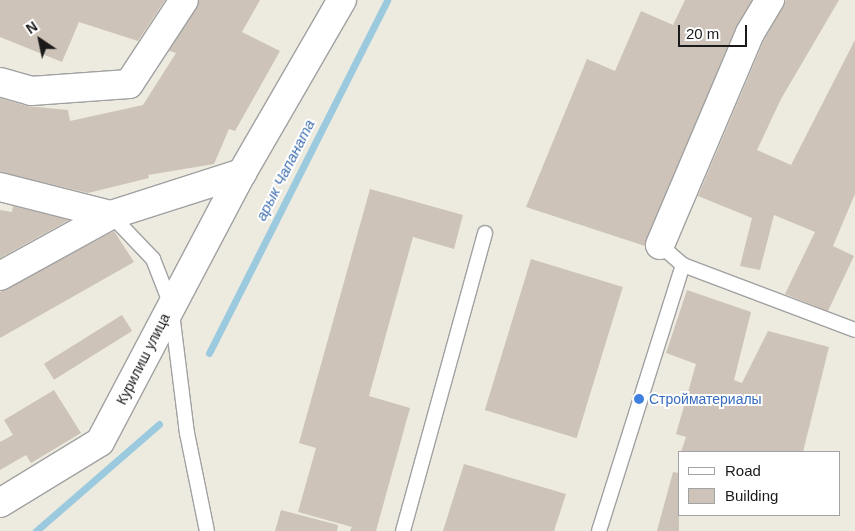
<!DOCTYPE html>
<meta charset="utf-8">
<style>
body{margin:0}
#map{position:relative;width:855px;height:531px;overflow:hidden;background:#edeadf;font-family:Helvetica,sans-serif}
div>[style]{position:absolute}
.stream>*{height:7px;margin:-3.5px;padding:0 3.5px;transform-origin:3.5px;border-radius:3.5px;background:#9bcadf}
.building>*{inset:0;background:#cdc3b8;transform-origin:0 0}
.roads{filter:drop-shadow(1px 0 #a1a1a1) drop-shadow(-1px 0 #a1a1a1) drop-shadow(0 1px #a1a1a1) drop-shadow(0 -1px #a1a1a1)}
.lane>*{height:14px;margin:-7px;padding:0 7px;transform-origin:7px;border-radius:7px;background:#fff}
.street>*{height:28px;margin:-14px;padding:0 14px;transform-origin:14px;border-radius:14px;background:#fff}
.dots>*{width:14px;height:14px;translate:-50% -50%;box-sizing:border-box;border:2px solid #fff;border-radius:50%}
span{translate:-50% -50%;white-space:nowrap;text-align:center;line-height:1.15;-webkit-text-stroke:4px #fff;paint-order:stroke}
.street-label{font-size:14px;color:#1a1a1a}
.shop-label{font-size:14px;color:#366cbe}
.left{translate:0 -50%;text-align:left}
.water-label{font-size:15px;color:#4170b0;font-style:italic}
.legend{position:absolute;left:678px;top:451px;width:162px;height:65px;box-sizing:border-box;background:#fff;border:1px solid #a3a3a3;margin:0;padding:6px 9px;list-style:none;font-size:15px;color:#1a1a1a}
.legend li{display:flex;align-items:center;gap:10px;height:25px}
.legend b{width:25px;border:1px solid #a3a3a3}
.north{position:absolute;left:15px;top:15px;width:50px;height:50px;-webkit-text-stroke:4px #fff;paint-order:stroke;rotate:326deg;font-size:14px;font-weight:700;line-height:20px;text-align:center;color:#1a1a1a}
.north::after{content:'';display:block;margin:auto;width:18px;height:22px;background:#1a1a1a;clip-path:polygon(50% 0,100% 100%,50% 72%,0 100%)}
.scale{position:absolute;left:678px;top:25px;width:69px;height:22px;box-sizing:border-box;border:2px solid #1a1a1a;border-top:0;padding-left:6px;font-size:15px;line-height:18px;white-space:nowrap;color:#1a1a1a;-webkit-text-stroke:4px #fff;paint-order:stroke}
</style>
<div id="map">
<div class="stream">
<i style="left:209px;top:353px;width:395px;rotate:-63.2deg"></i>
<i style="left:36px;top:531px;width:163px;rotate:-41deg"></i>
</div>
<div class="building">
<i style="clip-path:polygon(0 0,165px 0,138px 41px,79px 22px,62px 62px,0 37px)"></i>
<i style="clip-path:polygon(199px 0,260px 0,242px 32px,280px 51px,235px 131px,229px 129px,214px 164px,148px 175px,149px 178px,88px 193px,0 172px,0 98px,27px 106px,68px 110px,70px 121px,143px 105px,176px 53px,169px 51px)"></i>
<i style="clip-path:polygon(685px 0,752px 0,736px 27px,645px 246px,526px 207px,587px 59px,615px 71px,641px 11px,673px 25px)"></i>
<i style="clip-path:polygon(786px 0,839px 0,781px 99px,757px 150px,791px 165px,855px 40px,855px 194px,833px 246px,854px 256px,828px 311px,785px 294px,815px 232px,774px 215px,760px 270px,740px 266px,752px 218px,698px 196px,764px 40px)"></i>
<i style="clip-path:polygon(370px 189px,463px 215px,454px 249px,413px 237px,369px 396px,410px 408px,376px 531px,350px 531px,352px 527px,298px 512px,316px 448px,299px 443px)"></i>
<i style="clip-path:polygon(13px 206px,69px 220px,0 258px,0 210px,12px 212px)"></i>
<i style="clip-path:polygon(114px 231px,134px 262px,0 338px,0 292px)"></i>
<i style="left:531px;top:259px;width:96px;height:158px;rotate:17deg"></i>
<i style="clip-path:polygon(687px 290px,751px 312px,734px 380px,742px 383px,768px 331px,829px 347px,803px 452px,681px 452px,686px 437px,676px 434px,696px 364px,666px 353px)"></i>
<i style="left:122px;top:315px;width:19px;height:92px;rotate:58deg"></i>
<i style="clip-path:polygon(54px 390px,81px 433px,31px 463px,26px 455px,0 470px,0 442px,13px 435px,4px 420px)"></i>
<i style="clip-path:polygon(464px 464px,566px 494px,554px 531px,443px 531px)"></i>
<i style="clip-path:polygon(673px 472px,679px 473px,679px 531px,657px 531px)"></i>
<i style="clip-path:polygon(281px 510px,338px 525px,337px 531px,275px 531px)"></i>
</div>
<div class="roads">
<div class="lane">
<i style="left:111px;top:215px;width:61px;rotate:46.3deg"></i>
<i style="left:153px;top:259px;width:49px;rotate:68.6deg"></i>
<i style="left:171px;top:305px;width:129px;rotate:82.9deg"></i>
<i style="left:187px;top:433px;width:100px;rotate:78.5deg"></i>
<i style="left:660px;top:245px;width:30px;rotate:41deg"></i>
<i style="left:683px;top:265px;width:184px;rotate:20.7deg"></i>
<i style="left:403px;top:531px;width:309px;rotate:-74.6deg"></i>
<i style="left:599px;top:531px;width:279px;rotate:-72.5deg"></i>
</div>
<div class="street">
<i style="left:0;top:82px;width:32px;rotate:16deg"></i>
<i style="left:31px;top:91px;width:98px;rotate:-4.1deg"></i>
<i style="left:129px;top:84px;width:100px;rotate:-56.8deg"></i>
<i style="left:0;top:187px;width:114px;rotate:14.2deg"></i>
<i style="left:660px;top:245px;width:230px;rotate:-67deg"></i>
<i style="left:750px;top:33px;width:39px;rotate:-59deg"></i>
<i style="left:0;top:276px;width:127px;rotate:-28.8deg"></i>
<i style="left:111px;top:215px;width:138px;rotate:-17.8deg"></i>
<i style="left:0;top:503px;width:117px;rotate:-31.4deg"></i>
<i style="left:100px;top:442px;width:304px;rotate:-62.2deg"></i>
<i style="left:242px;top:173px;width:200px;rotate:-60deg"></i>
</div>
</div>
<div class="dots">
<i style="left:639px;top:399px;background:#3f7fe0"></i>
</div>
<div class="street-label">
<span style="left:143px;top:359px;rotate:-63deg">Курилиш улица</span>
</div>
<div class="shop-label">
<span class="left" style="left:649px;top:399px">Стройматериалы</span>
</div>
<div class="water-label">
<span style="left:285px;top:170px;rotate:-63deg">арык Чапаната</span>
</div>
<ul class="legend">
<li><b style="height:6px;background:#fff"></b>Road</li>
<li><b style="height:14px;background:#cdc3b8"></b>Building</li>
</ul>
<div class="north">N</div>
<div class="scale">20 m</div>
</div>
